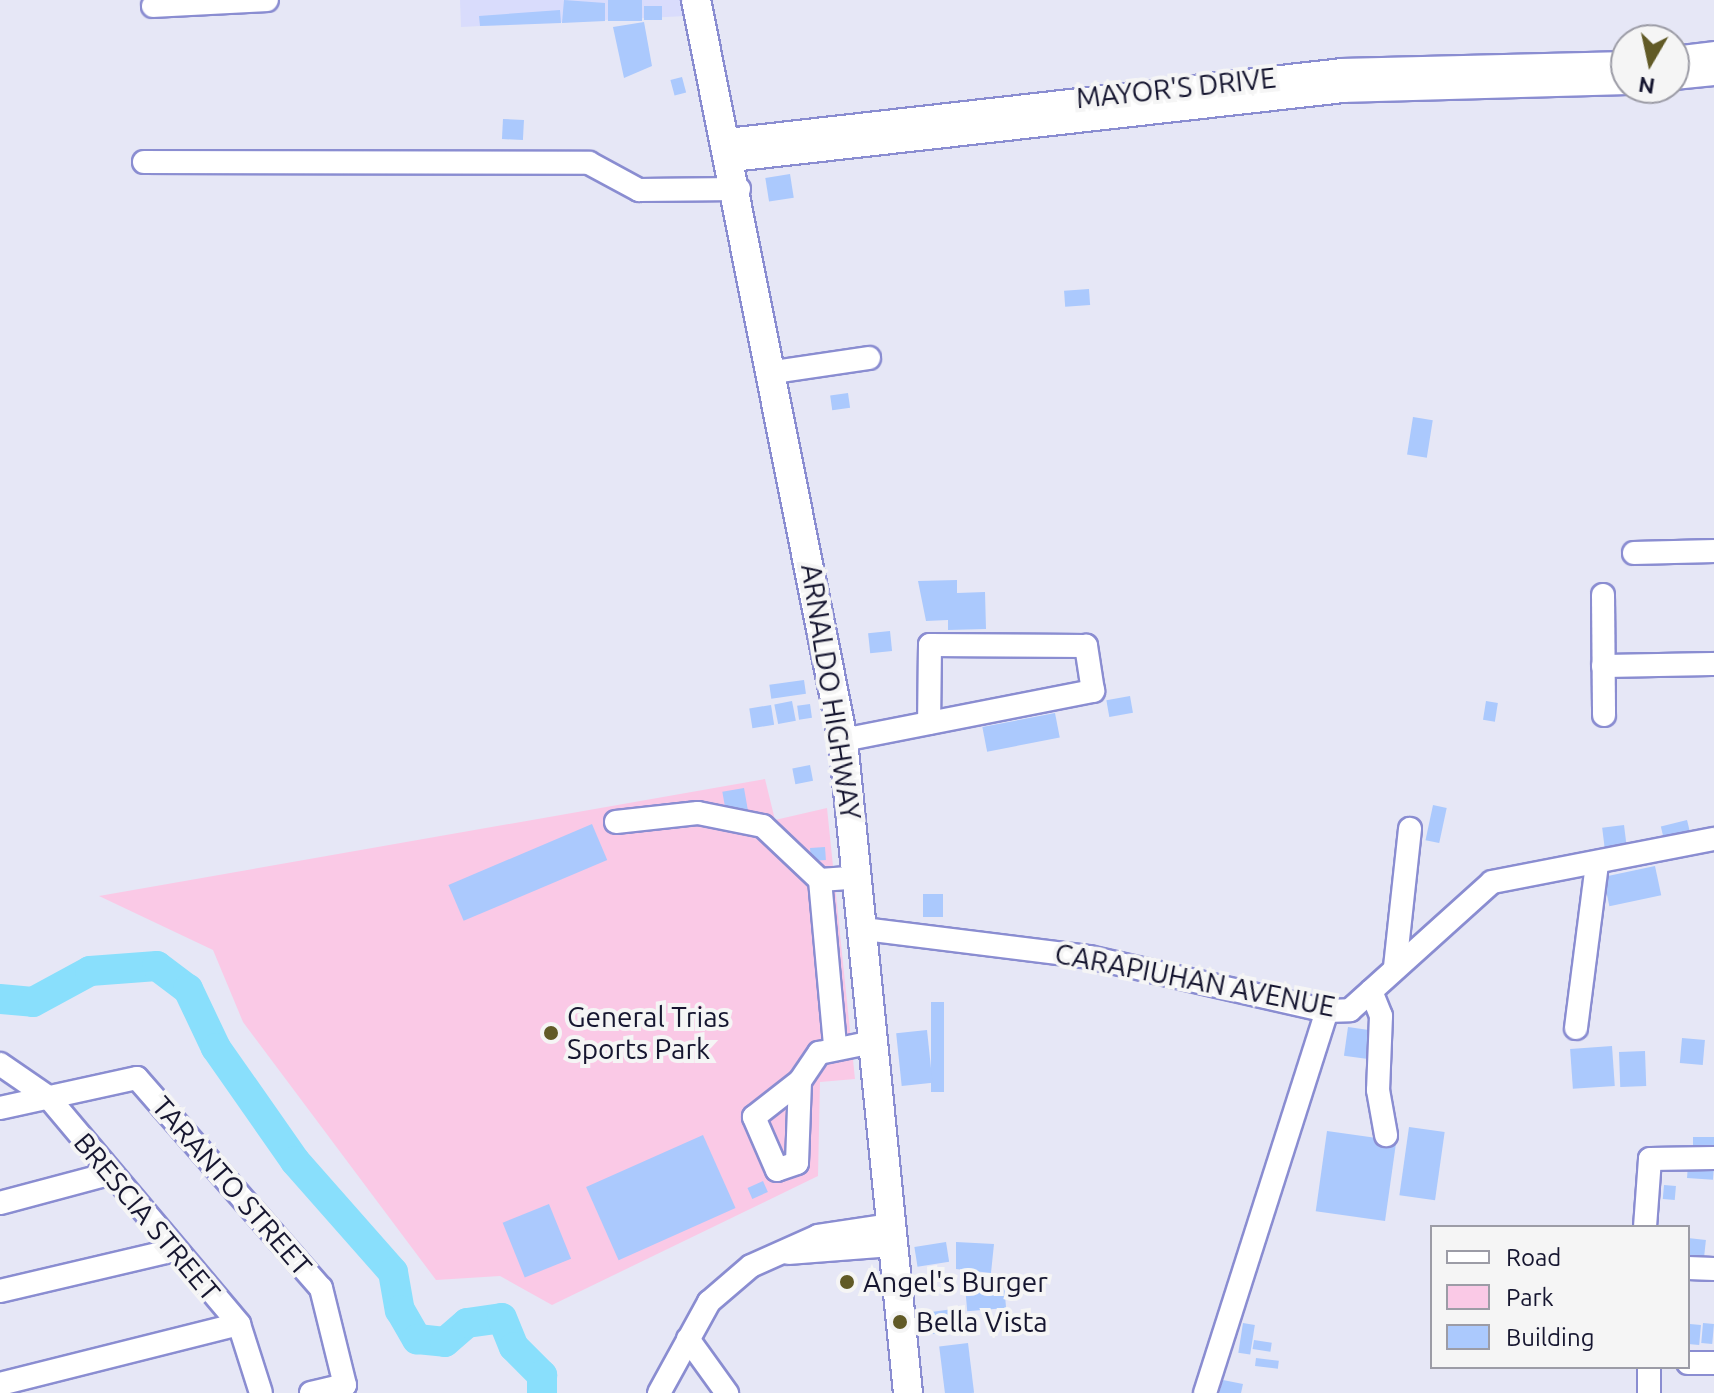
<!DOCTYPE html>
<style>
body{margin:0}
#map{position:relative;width:1714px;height:1393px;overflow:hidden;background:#e6e7f6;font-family:Ubuntu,sans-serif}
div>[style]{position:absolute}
.built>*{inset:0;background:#d9dcfc}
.green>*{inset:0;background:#fac9e6}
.river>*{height:30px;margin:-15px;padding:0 15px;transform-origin:15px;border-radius:15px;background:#89dffc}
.building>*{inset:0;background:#abc9fd;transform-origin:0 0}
.roads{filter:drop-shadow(2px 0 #8a8dd1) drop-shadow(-2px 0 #8a8dd1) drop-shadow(0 2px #8a8dd1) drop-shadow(0 -2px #8a8dd1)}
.minor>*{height:22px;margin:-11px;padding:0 11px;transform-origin:11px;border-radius:11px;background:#fff}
.major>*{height:28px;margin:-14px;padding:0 14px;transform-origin:14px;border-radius:14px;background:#fff}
.dots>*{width:22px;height:22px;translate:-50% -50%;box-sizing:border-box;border:4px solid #f5f5f5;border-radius:50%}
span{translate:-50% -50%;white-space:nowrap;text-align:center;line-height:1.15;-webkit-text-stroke:8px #f5f5f5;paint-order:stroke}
.street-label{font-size:28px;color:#161630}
.poi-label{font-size:28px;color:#161630}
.left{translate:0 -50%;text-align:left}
.legend{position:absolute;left:1430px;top:1225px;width:260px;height:144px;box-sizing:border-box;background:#f5f5f5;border:2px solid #9c9ca6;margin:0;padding:10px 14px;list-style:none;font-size:24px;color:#161630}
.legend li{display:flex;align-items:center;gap:16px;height:40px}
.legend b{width:40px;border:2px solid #9c9ca6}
.north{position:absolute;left:1610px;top:24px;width:80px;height:80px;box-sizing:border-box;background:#f5f5f5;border:2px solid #9c9ca6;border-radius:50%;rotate:189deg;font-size:22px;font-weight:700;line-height:32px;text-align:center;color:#161630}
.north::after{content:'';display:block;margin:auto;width:28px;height:36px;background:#615a26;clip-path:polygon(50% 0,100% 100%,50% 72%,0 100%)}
</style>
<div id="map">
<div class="built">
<i style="clip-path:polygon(460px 0,682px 0,686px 16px,461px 27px)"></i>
</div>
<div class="green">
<i style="clip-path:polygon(765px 779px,775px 820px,827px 808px,855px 1079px,820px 1082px,818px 1176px,552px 1305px,500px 1276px,436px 1280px,243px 1022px,213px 950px,99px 896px)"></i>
</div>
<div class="river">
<i style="left:0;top:999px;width:33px;rotate:5deg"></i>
<i style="left:33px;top:1002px;width:65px;rotate:-28.5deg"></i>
<i style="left:90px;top:971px;width:67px;rotate:-4.3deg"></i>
<i style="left:157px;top:966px;width:39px;rotate:37deg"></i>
<i style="left:188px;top:989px;width:65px;rotate:64.6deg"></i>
<i style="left:216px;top:1048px;width:138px;rotate:55deg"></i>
<i style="left:295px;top:1161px;width:148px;rotate:48.6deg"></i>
<i style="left:393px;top:1272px;width:39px;rotate:80deg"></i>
<i style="left:400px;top:1310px;width:34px;rotate:60deg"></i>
<i style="left:417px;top:1339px;width:28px;rotate:6deg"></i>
<i style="left:445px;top:1342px;width:29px;rotate:-41deg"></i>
<i style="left:467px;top:1323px;width:35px;rotate:-8deg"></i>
<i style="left:502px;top:1318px;width:31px;rotate:68deg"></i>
<i style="left:514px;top:1347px;width:40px;rotate:45deg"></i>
<i style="left:542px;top:1375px;width:18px;rotate:90deg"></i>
</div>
<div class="building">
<i style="clip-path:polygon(564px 0,605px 3px,605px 21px,562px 23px)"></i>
<i style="left:608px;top:0;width:34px;height:21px"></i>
<i style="left:644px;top:6px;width:18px;height:14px"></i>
<i style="clip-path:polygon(560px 10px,561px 23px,480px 26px,479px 16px)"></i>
<i style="clip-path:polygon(644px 22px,652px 66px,624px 78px,613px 27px)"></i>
<i style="left:682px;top:77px;width:16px;height:12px;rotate:75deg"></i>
<i style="left:503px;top:119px;width:21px;height:20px;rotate:3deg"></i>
<i style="left:790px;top:174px;width:24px;height:25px;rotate:81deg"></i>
<i style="left:1089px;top:289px;width:16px;height:25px;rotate:86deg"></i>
<i style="left:848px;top:393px;width:15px;height:18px;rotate:82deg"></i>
<i style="left:1413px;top:417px;width:20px;height:38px;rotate:9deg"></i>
<i style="clip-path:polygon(957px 580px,957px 593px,985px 592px,986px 629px,948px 630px,948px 620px,926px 621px,918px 581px)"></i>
<i style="left:890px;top:631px;width:20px;height:22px;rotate:84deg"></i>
<i style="left:804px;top:680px;width:14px;height:35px;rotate:82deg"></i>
<i style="left:1130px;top:696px;width:17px;height:24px;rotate:80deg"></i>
<i style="left:792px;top:701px;width:20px;height:18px;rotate:79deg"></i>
<i style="left:1486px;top:701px;width:12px;height:19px;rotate:9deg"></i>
<i style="left:810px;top:704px;width:14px;height:13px;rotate:82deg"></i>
<i style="left:771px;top:705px;width:20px;height:22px;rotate:81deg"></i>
<i style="left:1055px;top:713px;width:25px;height:74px;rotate:79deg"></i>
<i style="left:810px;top:765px;width:16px;height:18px;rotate:79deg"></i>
<i style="left:744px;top:788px;width:23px;height:22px;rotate:80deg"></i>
<i style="left:1433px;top:805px;width:14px;height:36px;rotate:12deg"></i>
<i style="left:1687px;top:820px;width:12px;height:27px;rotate:76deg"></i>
<i style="left:592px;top:824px;width:39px;height:156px;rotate:67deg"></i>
<i style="left:1624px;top:825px;width:23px;height:22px;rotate:83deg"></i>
<i style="left:825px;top:847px;width:13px;height:15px;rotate:86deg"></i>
<i style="left:1655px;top:866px;width:30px;height:53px;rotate:78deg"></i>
<i style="left:923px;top:894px;width:20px;height:23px"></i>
<i style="left:931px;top:1002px;width:13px;height:90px"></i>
<i style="left:1348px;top:1027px;width:28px;height:29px;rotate:8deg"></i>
<i style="left:927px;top:1030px;width:53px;height:31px;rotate:84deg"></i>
<i style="left:1682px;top:1038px;width:23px;height:25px;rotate:5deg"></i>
<i style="left:1612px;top:1046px;width:40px;height:42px;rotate:86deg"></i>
<i style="left:1645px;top:1051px;width:35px;height:26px;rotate:88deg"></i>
<i style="left:1409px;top:1127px;width:36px;height:69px;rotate:8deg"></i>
<i style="left:1327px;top:1131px;width:70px;height:81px;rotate:8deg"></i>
<i style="left:703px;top:1135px;width:80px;height:128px;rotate:66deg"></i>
<i style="left:1693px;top:1137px;width:21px;height:20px"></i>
<i style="left:1688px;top:1164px;width:26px;height:14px;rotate:4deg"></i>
<i style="left:763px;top:1181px;width:12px;height:17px;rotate:66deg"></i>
<i style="left:1664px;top:1185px;width:12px;height:14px;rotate:5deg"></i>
<i style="left:549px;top:1204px;width:59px;height:50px;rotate:68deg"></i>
<i style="left:1688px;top:1238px;width:18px;height:18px;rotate:6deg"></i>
<i style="left:946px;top:1242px;width:20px;height:32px;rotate:81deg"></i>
<i style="clip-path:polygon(956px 1242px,994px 1244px,991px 1273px,956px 1269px)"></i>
<i style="left:1004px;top:1284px;width:24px;height:39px;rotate:85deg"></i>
<i style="left:960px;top:1308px;width:22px;height:38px;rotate:82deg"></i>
<i style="left:1243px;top:1323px;width:12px;height:30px;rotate:9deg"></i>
<i style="left:1703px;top:1323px;width:11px;height:20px;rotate:5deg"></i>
<i style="left:1690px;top:1324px;width:11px;height:20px;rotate:5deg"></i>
<i style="left:1254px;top:1340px;width:18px;height:9px;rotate:9deg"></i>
<i style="left:968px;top:1343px;width:50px;height:29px;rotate:83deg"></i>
<i style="left:1256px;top:1358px;width:23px;height:8px;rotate:7deg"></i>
<i style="clip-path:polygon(1223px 1380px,1243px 1384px,1241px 1393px,1219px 1393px)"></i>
</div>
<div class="roads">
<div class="minor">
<i style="left:153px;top:6px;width:114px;rotate:-3deg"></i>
<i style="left:1674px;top:58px;width:40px;rotate:-7.1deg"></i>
<i style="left:1674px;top:78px;width:40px;rotate:-5.7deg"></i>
<i style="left:728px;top:140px;width:618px;rotate:-6.5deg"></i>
<i style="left:1342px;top:70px;width:284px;rotate:-1.4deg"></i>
<i style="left:732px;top:160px;width:615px;rotate:-6.44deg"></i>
<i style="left:1343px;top:91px;width:283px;rotate:-1.6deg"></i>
<i style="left:144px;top:162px;width:445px;rotate:0.1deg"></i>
<i style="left:589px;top:163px;width:57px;rotate:28.4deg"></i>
<i style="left:639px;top:190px;width:100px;rotate:-0.6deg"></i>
<i style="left:774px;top:372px;width:96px;rotate:-8.4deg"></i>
<i style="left:1634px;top:553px;width:80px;rotate:-1.4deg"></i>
<i style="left:1603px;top:595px;width:120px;rotate:89.5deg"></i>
<i style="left:1603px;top:666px;width:111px;rotate:-1deg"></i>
<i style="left:843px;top:740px;width:255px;rotate:-11.1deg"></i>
<i style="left:1093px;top:691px;width:46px;rotate:-98.8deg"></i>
<i style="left:1086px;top:646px;width:156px;rotate:-179.6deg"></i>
<i style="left:930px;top:645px;width:78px;rotate:90.7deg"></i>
<i style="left:616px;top:822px;width:82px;rotate:-6.3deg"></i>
<i style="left:698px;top:813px;width:66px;rotate:11.3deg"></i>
<i style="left:763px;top:826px;width:79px;rotate:43.5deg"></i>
<i style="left:864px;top:929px;width:227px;rotate:7.1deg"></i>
<i style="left:1089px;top:957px;width:244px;rotate:12.8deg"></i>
<i style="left:1327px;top:1011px;width:23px;rotate:-2deg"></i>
<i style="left:1350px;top:1010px;width:191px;rotate:-42deg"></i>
<i style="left:1492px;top:882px;width:226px;rotate:-11deg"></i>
<i style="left:1395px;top:967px;width:139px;rotate:-83.8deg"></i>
<i style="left:1371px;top:991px;width:27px;rotate:68deg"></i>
<i style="left:1381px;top:1016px;width:74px;rotate:92.3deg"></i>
<i style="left:1378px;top:1090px;width:46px;rotate:79.9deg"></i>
<i style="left:1576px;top:1028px;width:164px;rotate:-82.7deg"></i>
<i style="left:835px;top:1045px;width:166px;rotate:-95.2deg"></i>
<i style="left:820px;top:880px;width:39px;rotate:-4deg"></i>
<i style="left:0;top:1064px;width:58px;rotate:34.5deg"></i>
<i style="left:48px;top:1097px;width:297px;rotate:49.9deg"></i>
<i style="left:239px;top:1324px;width:72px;rotate:72.3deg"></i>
<i style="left:800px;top:1081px;width:82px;rotate:92.1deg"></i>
<i style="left:797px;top:1163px;width:21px;rotate:161deg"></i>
<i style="left:777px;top:1170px;width:58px;rotate:-113.5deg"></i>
<i style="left:754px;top:1117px;width:58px;rotate:-38deg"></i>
<i style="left:800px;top:1081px;width:34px;rotate:-56deg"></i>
<i style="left:819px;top:1053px;width:55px;rotate:-11.5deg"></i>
<i style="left:0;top:1108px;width:140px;rotate:-12.4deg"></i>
<i style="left:137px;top:1078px;width:279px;rotate:48.8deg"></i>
<i style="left:321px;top:1288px;width:100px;rotate:76.1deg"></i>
<i style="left:345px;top:1385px;width:35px;rotate:167deg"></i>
<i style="left:0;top:1203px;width:112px;rotate:-15deg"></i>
<i style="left:1645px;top:1227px;width:68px;rotate:-85.8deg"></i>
<i style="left:1650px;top:1159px;width:64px;rotate:-0.9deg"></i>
<i style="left:789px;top:1253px;width:105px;rotate:-4.4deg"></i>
<i style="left:1688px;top:1268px;width:26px;rotate:2deg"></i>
<i style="left:0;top:1291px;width:176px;rotate:-13.2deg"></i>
<i style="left:688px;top:1339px;width:67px;rotate:54.2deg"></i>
<i style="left:1688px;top:1363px;width:26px"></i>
<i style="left:0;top:1384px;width:246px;rotate:-14.1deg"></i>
<i style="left:659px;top:1393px;width:104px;rotate:-61.2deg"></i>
<i style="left:709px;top:1302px;width:55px;rotate:-40.6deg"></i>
<i style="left:751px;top:1266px;width:73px;rotate:-24.1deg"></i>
<i style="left:818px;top:1236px;width:74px;rotate:-8.6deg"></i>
<i style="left:1205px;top:1393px;width:401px;rotate:-72.3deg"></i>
<i style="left:1649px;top:1393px;width:26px;rotate:-90deg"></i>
</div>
<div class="major">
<i style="left:696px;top:0;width:754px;rotate:78.76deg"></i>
<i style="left:843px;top:740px;width:656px;rotate:84.32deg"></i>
</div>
</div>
<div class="dots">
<i style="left:551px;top:1033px;background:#615a26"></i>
<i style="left:847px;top:1282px;background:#615a26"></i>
<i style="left:900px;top:1322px;background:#615a26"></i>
</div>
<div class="street-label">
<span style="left:1176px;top:88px;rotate:-6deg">MAYOR'S DRIVE</span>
<span style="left:831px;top:692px;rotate:81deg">ARNALDO HIGHWAY</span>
<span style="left:1195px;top:980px;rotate:11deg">CARAPIUHAN AVENUE</span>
<span style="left:232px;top:1186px;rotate:49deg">TARANTO STREET</span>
<span style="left:147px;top:1217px;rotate:50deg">BRESCIA STREET</span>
</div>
<div class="poi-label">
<span class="left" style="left:567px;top:1033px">General Trias<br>Sports Park</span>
<span class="left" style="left:863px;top:1282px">Angel's Burger</span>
<span class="left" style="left:916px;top:1322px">Bella Vista</span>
</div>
<ul class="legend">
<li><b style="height:10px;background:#fff"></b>Road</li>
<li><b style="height:22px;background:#fac9e6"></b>Park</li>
<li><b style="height:22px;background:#abc9fd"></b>Building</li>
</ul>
<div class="north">N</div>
</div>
